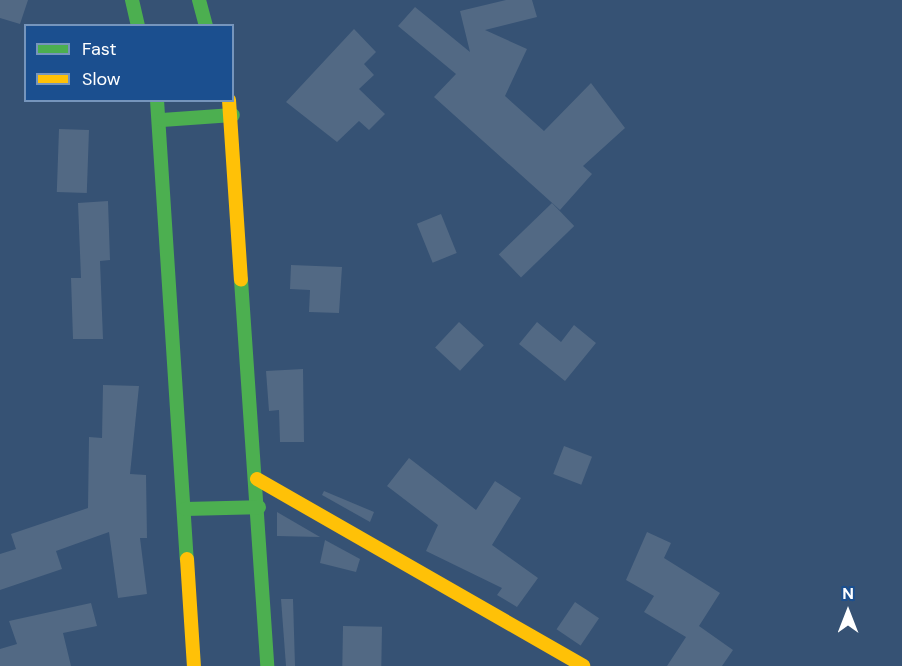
<!DOCTYPE html>
<style>
body{margin:0}
#map{position:relative;width:902px;height:666px;overflow:hidden;background:#365274;font-family:"DM Sans",sans-serif}
div>[style]{position:absolute}
.building>*{inset:0;background:#526984;transform-origin:0 0}
.fast>*{height:14px;margin:-7px;padding:0 7px;transform-origin:7px;border-radius:7px;background:#4caf50}
.slow>*{height:14px;margin:-7px;padding:0 7px;transform-origin:7px;border-radius:7px;background:#ffc107}
span{translate:-50% -50%;white-space:nowrap;text-align:center;line-height:1.15;-webkit-text-stroke:4.5px #1b4f8f;paint-order:stroke}
.legend{position:absolute;left:24px;top:24px;width:210px;height:78px;box-sizing:border-box;background:#1b4f8f;border:2px solid #7695bc;margin:0;padding:8px 10px;list-style:none;font-size:18px;color:#fff}
.legend li{display:flex;align-items:center;gap:12px;height:30px}
.legend b{width:30px;border:2px solid #7695bc}
.north{position:absolute;left:818px;top:582px;width:60px;height:60px;-webkit-text-stroke:4px #1b4f8f;paint-order:stroke;rotate:0deg;font-size:16px;font-weight:700;line-height:24px;text-align:center;color:#fff}
.north::after{content:'';display:block;margin:auto;width:21px;height:27px;background:#fff;clip-path:polygon(50% 0,100% 100%,50% 72%,0 100%)}
</style>
<div id="map">
<div class="building">
<i style="clip-path:polygon(0 0,28px 0,20px 24px,0 18px)"></i>
<i style="clip-path:polygon(506px 0,532px 0,537px 17px,485px 30px,527px 49px,505px 96px,544px 131px,591px 83px,625px 128px,583px 166px,592px 174px,560px 210px,434px 97px,456px 74px,398px 26px,415px 7px,470px 52px,460px 11px)"></i>
<i style="clip-path:polygon(354px 29px,376px 52px,364px 64px,374px 75px,359px 89px,385px 114px,369px 130px,359px 121px,337px 142px,286px 102px)"></i>
<i style="left:59px;top:129px;width:30px;height:63px;rotate:2deg"></i>
<i style="clip-path:polygon(108px 201px,110px 260px,100px 261px,103px 339px,73px 339px,71px 278px,81px 278px,78px 203px)"></i>
<i style="left:552px;top:203px;width:32px;height:74px;rotate:46deg"></i>
<i style="left:441px;top:214px;width:42px;height:26px;rotate:68deg"></i>
<i style="clip-path:polygon(291px 265px,342px 267px,339px 313px,309px 312px,310px 290px,290px 289px)"></i>
<i style="left:459px;top:322px;width:34px;height:35px;rotate:43deg"></i>
<i style="clip-path:polygon(537px 322px,561px 342px,574px 325px,596px 343px,565px 381px,519px 344px)"></i>
<i style="clip-path:polygon(303px 369px,304px 442px,280px 442px,279px 410px,269px 411px,266px 371px)"></i>
<i style="clip-path:polygon(103px 385px,139px 386px,130px 474px,146px 475px,147px 538px,140px 538px,147px 594px,118px 598px,109px 532px,56px 551px,62px 569px,0 590px,0 554px,16px 549px,11px 534px,88px 508px,89px 437px,102px 438px)"></i>
<i style="left:564px;top:446px;width:30px;height:30px;rotate:21deg"></i>
<i style="clip-path:polygon(409px 458px,476px 510px,495px 481px,521px 498px,492px 545px,538px 578px,517px 607px,497px 595px,502px 588px,426px 551px,438px 525px,387px 486px)"></i>
<i style="clip-path:polygon(324px 491px,374px 512px,370px 522px,322px 495px)"></i>
<i style="clip-path:polygon(277px 512px,320px 537px,277px 536px)"></i>
<i style="clip-path:polygon(647px 532px,671px 543px,664px 558px,720px 593px,699px 626px,733px 650px,722px 666px,667px 666px,686px 637px,644px 612px,654px 596px,626px 580px)"></i>
<i style="clip-path:polygon(325px 540px,360px 559px,356px 572px,320px 563px)"></i>
<i style="clip-path:polygon(281px 599px,293px 599px,295px 666px,286px 666px)"></i>
<i style="left:575px;top:602px;width:29px;height:33px;rotate:34deg"></i>
<i style="clip-path:polygon(91px 603px,97px 626px,63px 633px,71px 666px,0 666px,0 649px,17px 644px,9px 621px)"></i>
<i style="left:343px;top:626px;width:39px;height:40px;rotate:1deg"></i>
</div>
<div class="fast">
<i style="left:132px;top:0;width:27px;rotate:77deg"></i>
<i style="left:199px;top:0;width:27px;rotate:75deg"></i>
<i style="left:157px;top:100px;width:460px;rotate:86.3deg"></i>
<i style="left:162px;top:120px;width:71px;rotate:-4deg"></i>
<i style="left:241px;top:280px;width:387px;rotate:86.1deg"></i>
<i style="left:185px;top:509px;width:74px;rotate:-1.5deg"></i>
</div>
<div class="slow">
<i style="left:229px;top:100px;width:180px;rotate:86.2deg"></i>
<i style="left:257px;top:479px;width:376px;rotate:29.8deg"></i>
<i style="left:187px;top:559px;width:107px;rotate:86.3deg"></i>
</div>
<ul class="legend">
<li><b style="height:8px;background:#4caf50"></b>Fast</li>
<li><b style="height:8px;background:#ffc107"></b>Slow</li>
</ul>
<div class="north">N</div>
</div>
